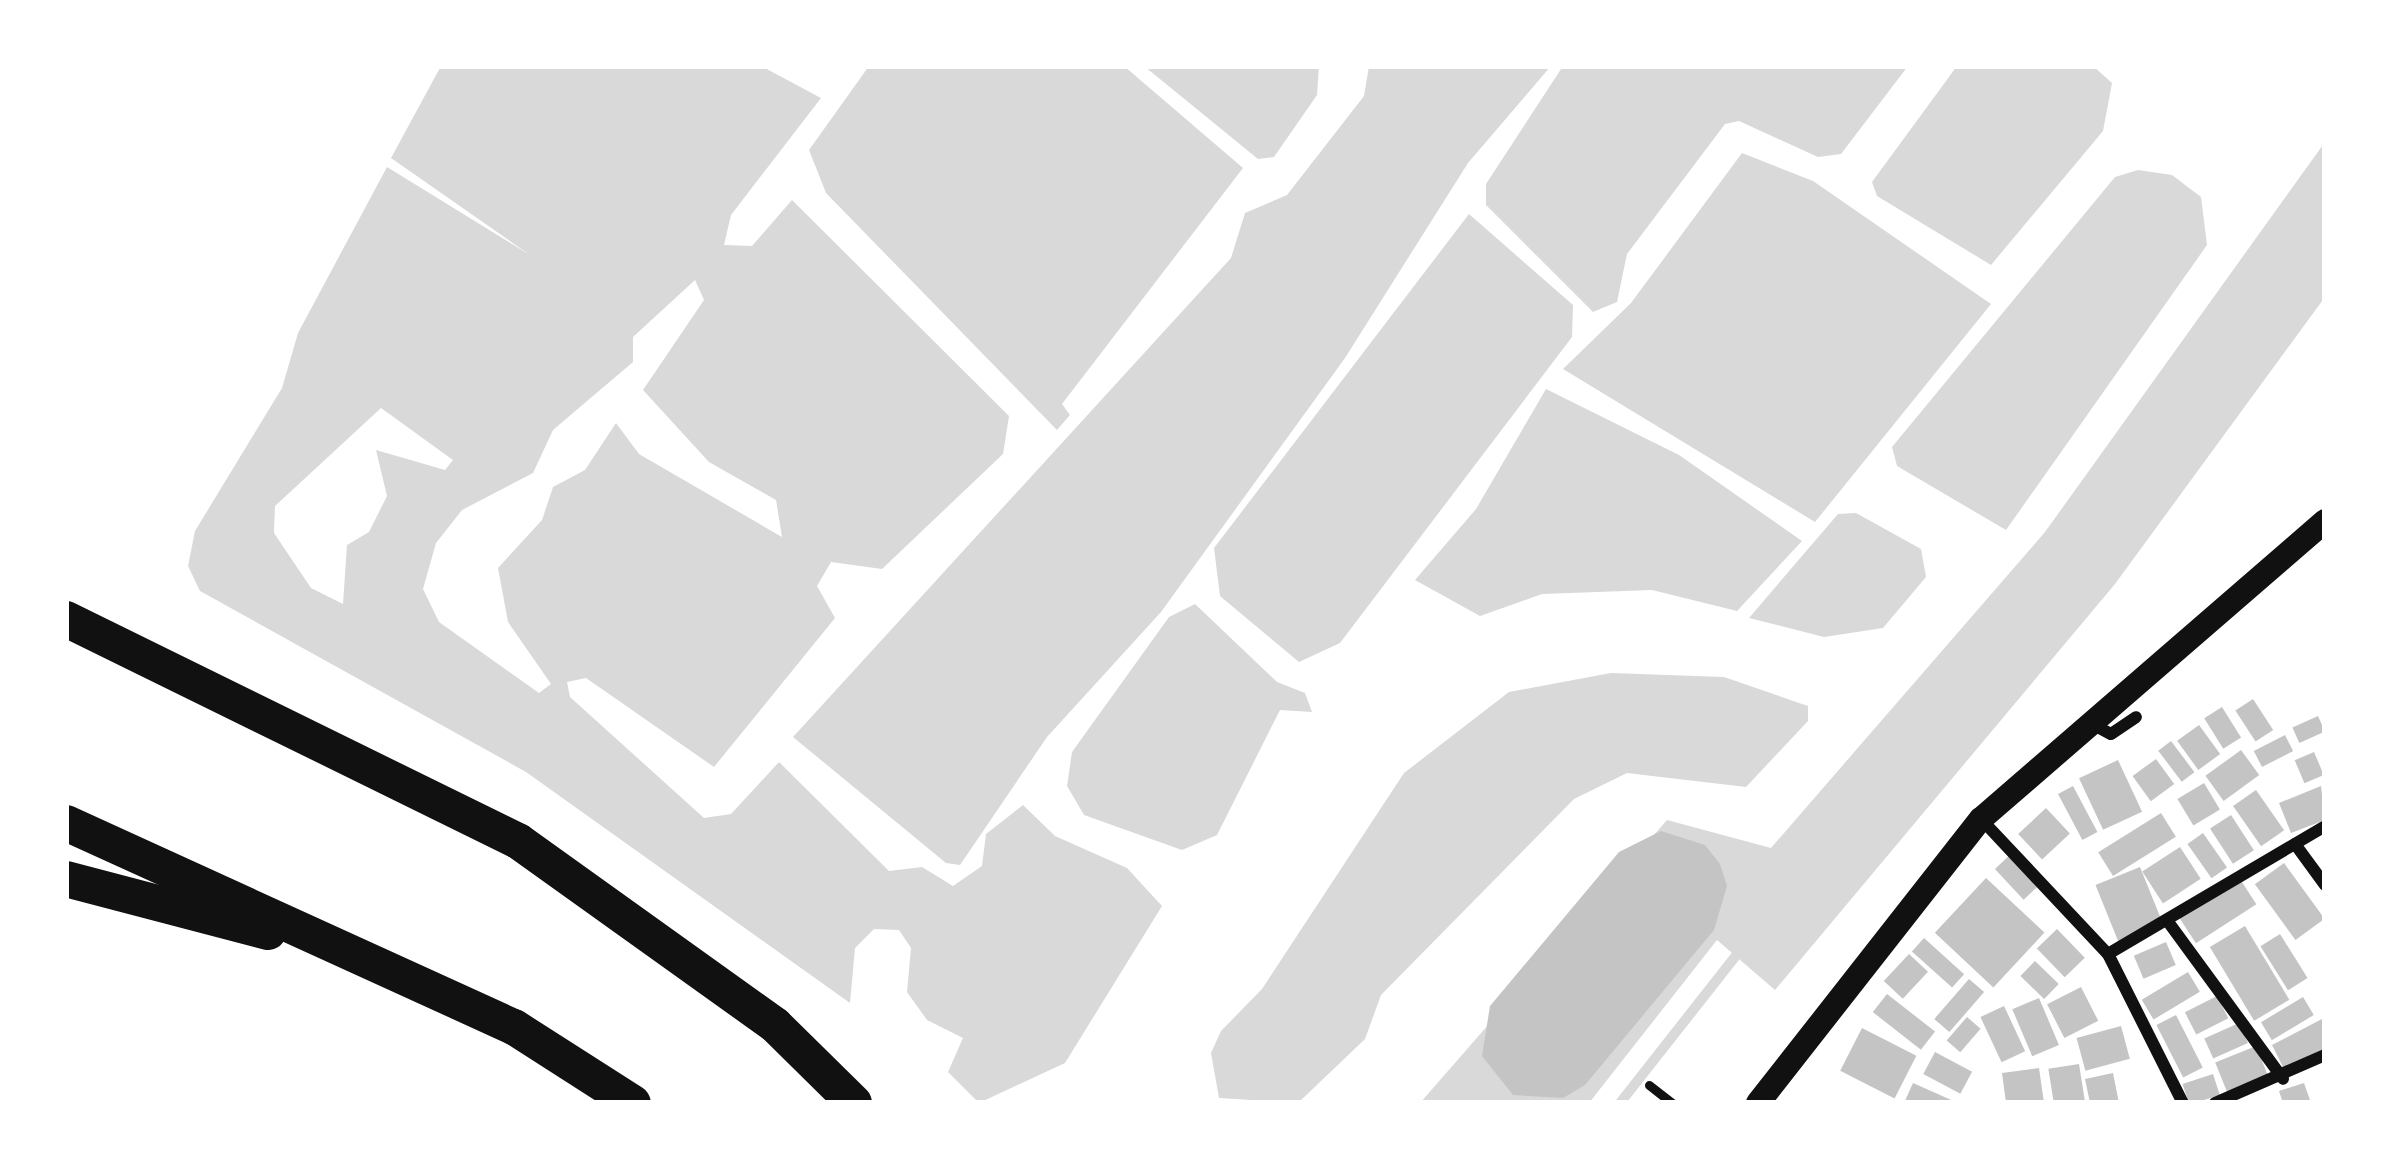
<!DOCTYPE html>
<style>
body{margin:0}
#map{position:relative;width:2391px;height:1169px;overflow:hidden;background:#fff;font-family:Quicksand,sans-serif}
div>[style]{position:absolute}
.water>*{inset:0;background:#d9d9d9}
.stream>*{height:10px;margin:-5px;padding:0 5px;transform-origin:5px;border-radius:5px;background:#d9d9d9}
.building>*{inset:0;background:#c4c4c4;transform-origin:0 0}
.service>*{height:9px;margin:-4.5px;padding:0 4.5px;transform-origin:4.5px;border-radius:4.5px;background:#111}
.minor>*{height:12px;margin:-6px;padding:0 6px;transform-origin:6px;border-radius:6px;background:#111}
.secondary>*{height:24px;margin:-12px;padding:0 12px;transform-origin:12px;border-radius:12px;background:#111}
.motorway>*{height:36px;margin:-18px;padding:0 18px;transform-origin:18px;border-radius:18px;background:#111}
span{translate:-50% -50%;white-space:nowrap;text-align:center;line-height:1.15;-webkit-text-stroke:12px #fff;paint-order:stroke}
.frame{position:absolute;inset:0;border:69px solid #fff;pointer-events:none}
</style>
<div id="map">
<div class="water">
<i style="clip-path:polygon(evenodd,441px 66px,761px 66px,821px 98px,731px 215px,724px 245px,752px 246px,792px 200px,1009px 416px,1003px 454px,882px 569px,831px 562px,817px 586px,835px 618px,714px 767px,586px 678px,567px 682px,570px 697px,704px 818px,731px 814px,779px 762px,889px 871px,922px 867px,953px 886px,982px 866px,986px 834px,1023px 805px,1055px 836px,1127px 868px,1162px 906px,1065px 1063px,979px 1103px,948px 1072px,963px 1038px,927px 1020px,907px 992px,911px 948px,899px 930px,874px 929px,855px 948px,850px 1003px,526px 772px,200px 591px,188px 566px,195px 531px,282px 388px,298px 333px,387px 167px,530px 255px,391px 158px,441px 66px,695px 280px,704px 300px,643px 390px,709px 462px,776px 500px,782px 537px,639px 454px,616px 423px,585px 470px,553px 487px,542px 520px,498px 568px,508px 622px,551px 684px,539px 693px,439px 622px,423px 589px,436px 543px,462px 510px,533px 473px,553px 430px,633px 362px,633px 337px,695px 280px,441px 66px,381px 408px,453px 460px,445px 470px,376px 450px,387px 496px,369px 532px,347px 545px,343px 604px,311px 588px,274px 533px,275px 506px,381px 408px)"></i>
<i style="clip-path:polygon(869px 66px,1124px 66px,1243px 168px,1062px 404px,1070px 415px,1057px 430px,826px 193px,809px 150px)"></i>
<i style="clip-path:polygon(1144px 66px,1319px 66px,1317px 95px,1274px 157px,1258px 159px)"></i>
<i style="clip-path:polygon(1369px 66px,1551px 66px,1468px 163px,1345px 358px,1161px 612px,1047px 737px,960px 865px,946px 863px,793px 737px,1231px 258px,1245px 213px,1287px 195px,1364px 96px)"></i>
<i style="clip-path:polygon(1563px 66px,1908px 66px,1841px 154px,1818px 157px,1739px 121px,1725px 124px,1627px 254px,1617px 302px,1593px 312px,1486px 205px,1486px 184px)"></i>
<i style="clip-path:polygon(1957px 66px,2093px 66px,2112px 83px,2103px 131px,1991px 265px,1877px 196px,1872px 182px)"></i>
<i style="clip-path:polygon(2325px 142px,2325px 297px,2115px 584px,1775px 990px,1717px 940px,1589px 1103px,1420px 1103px,1667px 820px,1771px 848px,2045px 532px)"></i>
<i style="clip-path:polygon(1742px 153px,1813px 181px,1991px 304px,1815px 522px,1563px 369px,1631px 303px)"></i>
<i style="clip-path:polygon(2138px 170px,2172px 175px,2201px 197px,2207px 245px,2006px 530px,1897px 466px,1892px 447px,2115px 177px)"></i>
<i style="clip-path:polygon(1469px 214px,1573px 305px,1572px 337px,1340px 643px,1299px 662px,1220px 596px,1214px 548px)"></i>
<i style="clip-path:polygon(1546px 389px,1679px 455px,1802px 541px,1737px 611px,1652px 590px,1542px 594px,1480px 616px,1415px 580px,1476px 509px)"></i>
<i style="clip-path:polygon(1856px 513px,1921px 549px,1926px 577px,1883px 628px,1824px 637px,1749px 618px,1838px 514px)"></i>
<i style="clip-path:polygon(1195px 604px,1277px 682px,1305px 693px,1312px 712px,1280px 710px,1217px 835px,1182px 850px,1084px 815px,1067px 786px,1072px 752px,1169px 617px)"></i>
<i style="clip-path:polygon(1611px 673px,1724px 677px,1808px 706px,1808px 721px,1746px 787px,1627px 773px,1574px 799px,1381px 995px,1365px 1039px,1298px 1103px,1219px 1098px,1211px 1053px,1221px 1031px,1262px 989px,1404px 773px,1509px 692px)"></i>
</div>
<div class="stream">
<i style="left:1620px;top:1103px;width:197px;rotate:-51.8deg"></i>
</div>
<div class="building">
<i style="left:2253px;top:699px;width:37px;height:21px;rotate:57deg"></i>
<i style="left:2222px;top:707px;width:36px;height:21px;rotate:58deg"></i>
<i style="left:2318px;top:716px;width:17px;height:28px;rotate:66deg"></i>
<i style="left:2199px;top:725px;width:36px;height:27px;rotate:54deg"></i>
<i style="left:2285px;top:735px;width:18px;height:35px;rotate:63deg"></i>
<i style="left:2171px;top:741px;width:39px;height:16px;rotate:53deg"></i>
<i style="left:2241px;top:750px;width:31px;height:44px;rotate:54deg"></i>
<i style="left:2314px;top:752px;width:25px;height:21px;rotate:67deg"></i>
<i style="left:2156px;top:759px;width:31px;height:29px;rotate:54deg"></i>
<i style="left:2118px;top:760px;width:57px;height:43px;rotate:65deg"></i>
<i style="left:2204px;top:783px;width:31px;height:31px;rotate:59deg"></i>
<i style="left:2073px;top:786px;width:52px;height:17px;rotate:62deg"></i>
<i style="clip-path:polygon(2321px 786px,2325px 820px,2291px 833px,2279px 803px)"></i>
<i style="left:2256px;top:790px;width:49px;height:28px;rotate:55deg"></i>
<i style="left:2046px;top:808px;width:35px;height:38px;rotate:47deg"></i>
<i style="left:2161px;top:813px;width:28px;height:74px;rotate:58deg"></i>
<i style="left:2231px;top:815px;width:42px;height:25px;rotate:57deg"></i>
<i style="clip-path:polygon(1661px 831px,1705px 845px,1720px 864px,1727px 886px,1714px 930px,1585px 1085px,1563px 1098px,1513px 1095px,1482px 1056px,1490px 1006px,1619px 852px)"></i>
<i style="left:2203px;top:833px;width:42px;height:19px;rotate:55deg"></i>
<i style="left:2180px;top:847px;width:38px;height:45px;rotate:57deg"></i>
<i style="left:2011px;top:854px;width:42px;height:22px;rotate:47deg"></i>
<i style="left:2284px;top:863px;width:69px;height:36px;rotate:54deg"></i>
<i style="left:2140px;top:867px;width:62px;height:48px;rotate:68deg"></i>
<i style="left:1986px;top:878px;width:80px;height:75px;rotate:43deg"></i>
<i style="left:2240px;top:879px;width:30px;height:72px;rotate:57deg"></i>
<i style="left:2245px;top:926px;width:86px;height:41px;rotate:59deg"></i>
<i style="left:2057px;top:929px;width:40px;height:28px;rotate:46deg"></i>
<i style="left:2280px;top:934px;width:52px;height:23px;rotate:58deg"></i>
<i style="left:1924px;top:938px;width:54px;height:18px;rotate:42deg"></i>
<i style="left:2166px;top:942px;width:25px;height:35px;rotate:67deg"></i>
<i style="left:1909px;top:954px;width:26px;height:37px;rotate:43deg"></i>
<i style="left:2035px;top:961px;width:33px;height:21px;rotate:44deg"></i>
<i style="left:2188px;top:972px;width:23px;height:54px;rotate:59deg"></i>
<i style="left:1969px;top:979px;width:20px;height:53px;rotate:41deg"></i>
<i style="left:2081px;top:987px;width:38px;height:38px;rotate:63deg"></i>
<i style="left:1887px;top:994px;width:61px;height:23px;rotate:38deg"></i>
<i style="left:2217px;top:996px;width:25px;height:36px;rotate:63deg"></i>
<i style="left:2303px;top:997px;width:21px;height:49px;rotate:59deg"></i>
<i style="left:2039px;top:998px;width:51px;height:29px;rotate:67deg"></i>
<i style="left:2004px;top:1006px;width:50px;height:26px;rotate:65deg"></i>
<i style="left:2176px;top:1015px;width:59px;height:22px;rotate:63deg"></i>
<i style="left:1967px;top:1017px;width:18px;height:31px;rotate:41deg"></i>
<i style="clip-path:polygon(2322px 1019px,2325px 1050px,2285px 1071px,2272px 1045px)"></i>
<i style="left:2239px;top:1023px;width:22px;height:38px;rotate:66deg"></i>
<i style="left:2121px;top:1026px;width:34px;height:46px;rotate:75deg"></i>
<i style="left:1862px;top:1028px;width:61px;height:48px;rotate:27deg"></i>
<i style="left:2256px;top:1046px;width:32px;height:44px;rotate:68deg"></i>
<i style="left:1935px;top:1052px;width:42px;height:25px;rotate:28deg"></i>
<i style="left:2079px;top:1064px;width:39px;height:31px;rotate:81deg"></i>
<i style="clip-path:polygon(2039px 1068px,2044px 1103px,2006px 1103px,2002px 1073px)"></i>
<i style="clip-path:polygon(2113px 1073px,2119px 1103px,2090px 1103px,2085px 1079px)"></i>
<i style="left:2213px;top:1074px;width:22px;height:32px;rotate:72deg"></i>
<i style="clip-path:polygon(1913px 1083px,1958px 1103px,1904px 1103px)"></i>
<i style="clip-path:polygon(2304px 1083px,2311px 1103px,2283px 1103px,2279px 1091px)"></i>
</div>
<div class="service">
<i style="left:1649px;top:1085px;width:29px;rotate:38deg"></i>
</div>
<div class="minor">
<i style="left:2092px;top:724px;width:21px;rotate:28deg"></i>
<i style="left:2111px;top:734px;width:30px;rotate:-34deg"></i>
<i style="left:1982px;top:820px;width:184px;rotate:46.8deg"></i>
<i style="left:2108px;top:954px;width:252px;rotate:-30.5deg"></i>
<i style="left:2295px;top:844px;width:51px;rotate:53.8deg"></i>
<i style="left:2169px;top:923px;width:193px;rotate:53.8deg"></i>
<i style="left:2108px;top:954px;width:167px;rotate:63.3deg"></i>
<i style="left:2215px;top:1103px;width:120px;rotate:-23.6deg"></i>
</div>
<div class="secondary">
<i style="left:1758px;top:1103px;width:361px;rotate:-51.9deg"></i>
<i style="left:1981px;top:819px;width:455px;rotate:-40.9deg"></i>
</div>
<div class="motorway">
<i style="left:66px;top:619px;width:504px;rotate:26.16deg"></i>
<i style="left:518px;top:841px;width:316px;rotate:35.6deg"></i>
<i style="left:775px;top:1025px;width:111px;rotate:44.6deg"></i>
<i style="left:66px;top:823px;width:492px;rotate:24.5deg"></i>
<i style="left:514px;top:1027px;width:141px;rotate:32.6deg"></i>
<i style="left:66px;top:879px;width:209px;rotate:14.7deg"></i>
</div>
<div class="frame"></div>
</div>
